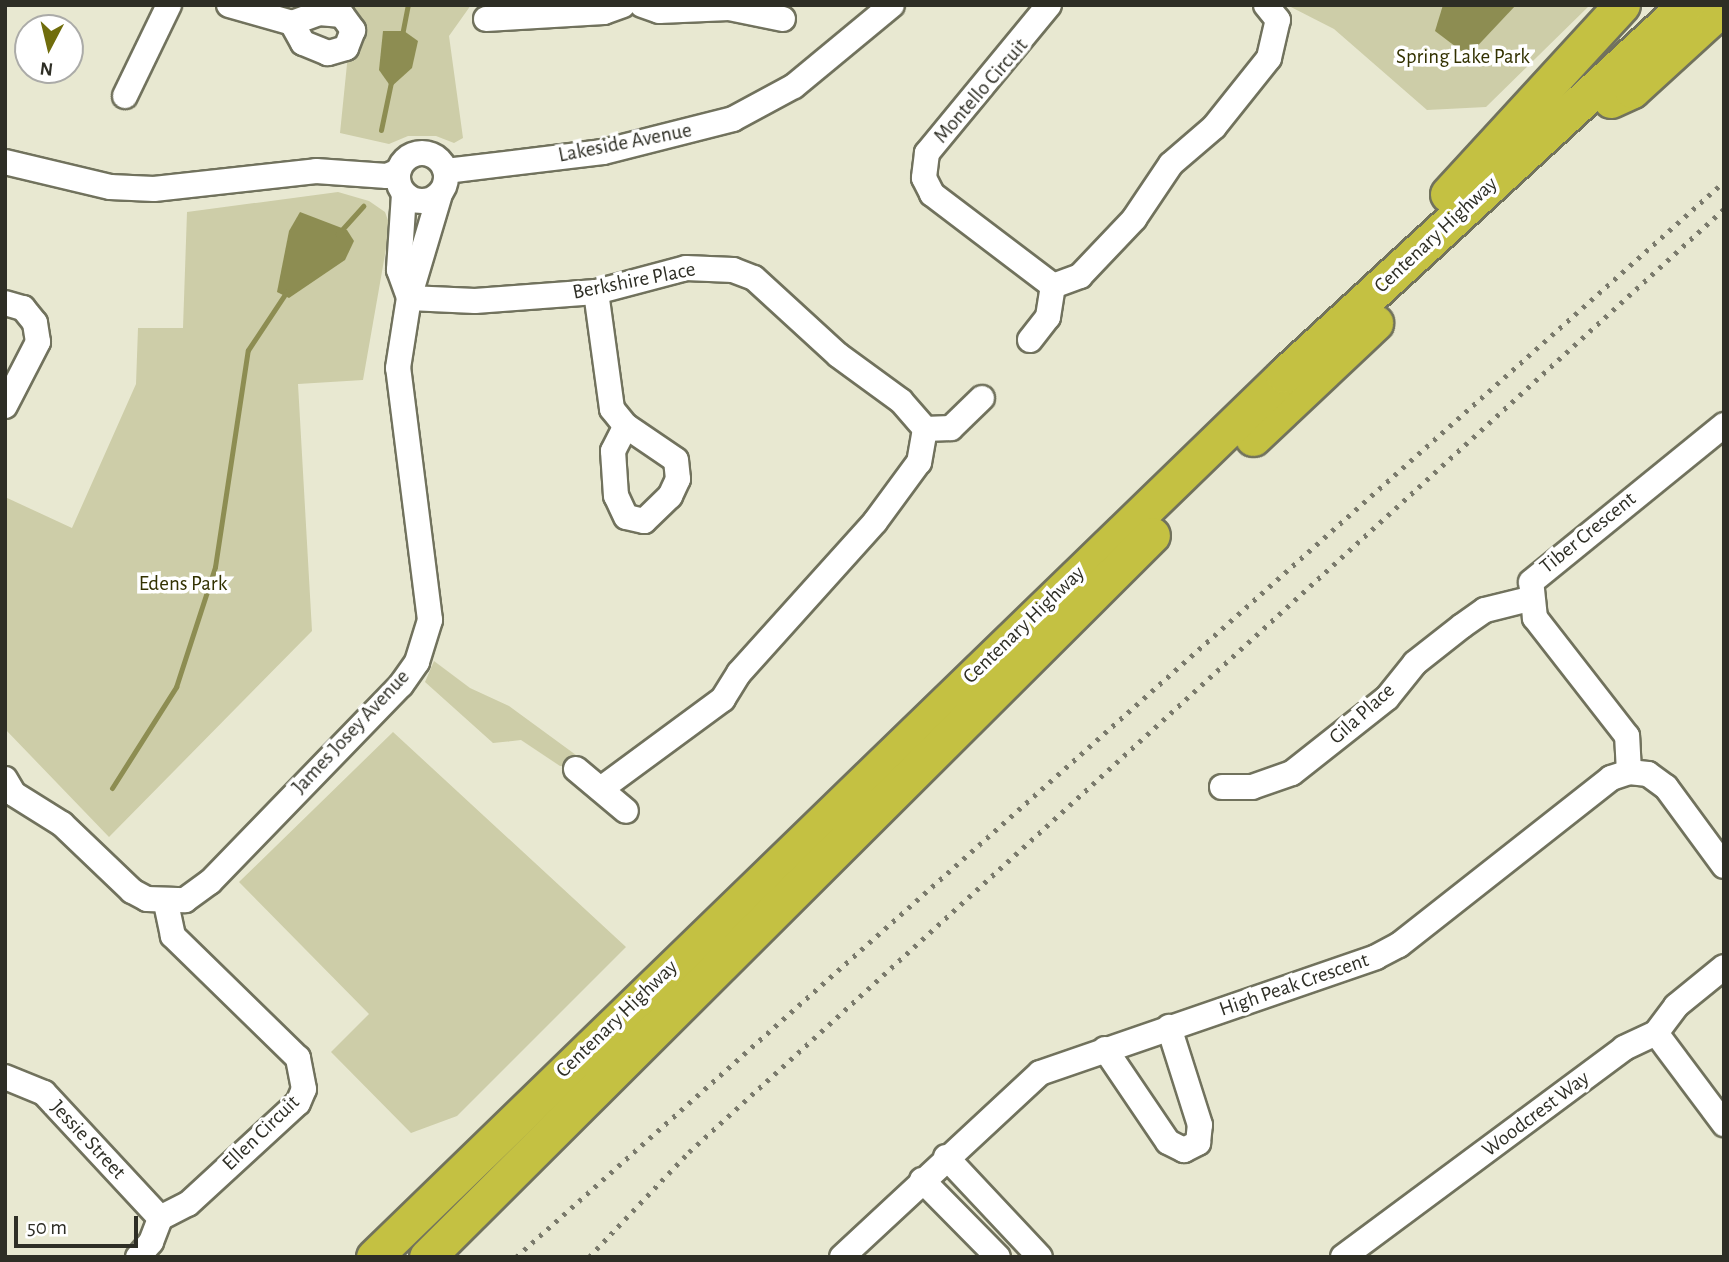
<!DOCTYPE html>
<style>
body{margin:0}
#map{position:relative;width:1729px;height:1262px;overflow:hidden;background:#e8e8d1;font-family:"Alegreya Sans",sans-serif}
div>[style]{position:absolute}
.green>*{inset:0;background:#cdcda8}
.water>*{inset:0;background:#8d8d52}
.stream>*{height:5px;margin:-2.5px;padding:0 2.5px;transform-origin:2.5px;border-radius:2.5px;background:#8d8d52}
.roads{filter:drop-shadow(2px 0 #71725d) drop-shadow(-2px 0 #71725d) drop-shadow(0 2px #71725d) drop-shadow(0 -2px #71725d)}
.minor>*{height:24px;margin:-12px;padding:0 12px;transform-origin:12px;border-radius:12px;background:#fff}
.minor>.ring{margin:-12px;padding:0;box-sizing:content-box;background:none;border:24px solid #fff;border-radius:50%}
.highway>*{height:35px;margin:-17.5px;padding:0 17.5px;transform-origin:17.5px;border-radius:17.5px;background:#c4c142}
.rail>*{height:5px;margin-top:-2.5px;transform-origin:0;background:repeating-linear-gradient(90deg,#7a7a6c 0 3.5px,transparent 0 10.5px)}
span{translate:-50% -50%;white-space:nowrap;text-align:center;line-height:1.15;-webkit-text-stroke:7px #fff;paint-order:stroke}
.park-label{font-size:21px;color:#323100}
.street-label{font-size:21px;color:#2e2e25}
.frame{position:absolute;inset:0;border:7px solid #2e2e25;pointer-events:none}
.north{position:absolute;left:14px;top:14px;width:70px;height:70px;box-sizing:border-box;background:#fff;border:2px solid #ababa8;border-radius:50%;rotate:187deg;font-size:19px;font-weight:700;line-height:28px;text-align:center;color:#2e2e25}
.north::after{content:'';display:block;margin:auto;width:24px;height:32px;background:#706d0c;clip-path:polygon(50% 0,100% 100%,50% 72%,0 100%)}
.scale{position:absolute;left:14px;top:1216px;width:124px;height:32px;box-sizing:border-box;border:4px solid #2e2e25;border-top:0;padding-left:9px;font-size:21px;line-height:24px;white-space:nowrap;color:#2e2e25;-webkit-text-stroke:5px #fff;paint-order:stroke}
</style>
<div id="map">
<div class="green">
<i style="clip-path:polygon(353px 5px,471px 5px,449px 36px,463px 138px,454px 143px,436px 136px,408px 136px,389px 144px,340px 133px)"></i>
<i style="clip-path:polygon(1287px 5px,1590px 5px,1486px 107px,1427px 110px,1334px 29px)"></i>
<i style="clip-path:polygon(338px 192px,369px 201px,385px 212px,390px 226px,363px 380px,298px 384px,312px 631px,109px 837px,5px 729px,5px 497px,72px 528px,136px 384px,138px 328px,183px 328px,187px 212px)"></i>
<i style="clip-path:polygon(434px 661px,470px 688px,509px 706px,591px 766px,560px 766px,521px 740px,493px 743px,425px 682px)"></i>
<i style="clip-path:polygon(393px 732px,626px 947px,457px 1116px,411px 1133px,331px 1052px,369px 1014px,239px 882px)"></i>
</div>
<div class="water">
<i style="clip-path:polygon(1443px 5px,1516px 5px,1468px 56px,1435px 31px)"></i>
<i style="clip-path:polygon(383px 31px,404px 31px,418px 41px,412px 68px,391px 87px,379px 70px)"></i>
<i style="clip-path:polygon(300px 212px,347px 230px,354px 241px,345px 260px,289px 298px,277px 292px,289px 231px)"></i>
</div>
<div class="stream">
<i style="left:402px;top:35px;width:31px;rotate:-79deg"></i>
<i style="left:381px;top:130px;width:49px;rotate:-78.2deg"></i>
<i style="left:338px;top:234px;width:38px;rotate:-48deg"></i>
<i style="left:112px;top:788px;width:120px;rotate:-57.6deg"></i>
<i style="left:176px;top:687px;width:126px;rotate:-72deg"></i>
<i style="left:215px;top:567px;width:219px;rotate:-81.4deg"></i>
<i style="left:248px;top:350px;width:71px;rotate:-56.5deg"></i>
</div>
<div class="roads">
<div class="minor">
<i style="left:229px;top:5px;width:66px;rotate:15.9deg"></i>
<i style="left:292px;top:23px;width:29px;rotate:-20deg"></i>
<i style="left:319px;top:13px;width:23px;rotate:5deg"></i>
<i style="left:342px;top:15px;width:19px;rotate:54deg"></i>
<i style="left:353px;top:30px;width:19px;rotate:111deg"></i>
<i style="left:346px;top:48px;width:19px;rotate:164deg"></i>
<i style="left:328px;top:53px;width:27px;rotate:-158deg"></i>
<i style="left:303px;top:43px;width:23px;rotate:-119deg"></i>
<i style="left:642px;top:5px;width:18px;rotate:19deg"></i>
<i style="left:659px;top:11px;width:70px;rotate:-2.5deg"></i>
<i style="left:729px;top:8px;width:55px;rotate:11.5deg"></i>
<i style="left:1049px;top:5px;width:192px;rotate:129.5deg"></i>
<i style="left:927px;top:153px;width:25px;rotate:97deg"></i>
<i style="left:924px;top:178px;width:18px;rotate:63deg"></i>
<i style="left:932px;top:194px;width:152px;rotate:37.2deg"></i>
<i style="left:1053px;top:286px;width:29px;rotate:-20deg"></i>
<i style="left:1080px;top:276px;width:79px;rotate:-46.5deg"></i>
<i style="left:1134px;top:219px;width:66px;rotate:-56.1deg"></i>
<i style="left:1171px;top:164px;width:57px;rotate:-40.7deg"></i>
<i style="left:1214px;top:127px;width:88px;rotate:-51.4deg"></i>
<i style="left:1269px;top:58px;width:39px;rotate:-77deg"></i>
<i style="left:1278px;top:20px;width:19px;rotate:-129deg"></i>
<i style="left:486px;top:19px;width:118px;rotate:-3.4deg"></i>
<i style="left:604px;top:12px;width:20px;rotate:-20deg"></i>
<i style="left:125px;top:96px;width:101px;rotate:-64.2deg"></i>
<i class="ring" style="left:398px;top:153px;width:24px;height:24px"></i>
<i style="left:5px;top:162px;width:108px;rotate:13.4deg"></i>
<i style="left:110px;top:187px;width:44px;rotate:2.6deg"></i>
<i style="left:154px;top:189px;width:163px;rotate:-6.3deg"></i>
<i style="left:316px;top:171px;width:71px;rotate:4deg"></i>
<i style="left:387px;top:176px;width:12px;rotate:-24deg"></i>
<i style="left:446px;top:171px;width:158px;rotate:-6.9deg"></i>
<i style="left:603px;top:152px;width:134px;rotate:-14.2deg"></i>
<i style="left:733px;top:119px;width:69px;rotate:-28.4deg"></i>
<i style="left:794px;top:86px;width:127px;rotate:-39.6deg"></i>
<i style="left:404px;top:194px;width:76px;rotate:93.8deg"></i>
<i style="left:399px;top:270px;width:30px;rotate:70deg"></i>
<i style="left:596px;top:292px;width:118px;rotate:82.2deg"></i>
<i style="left:612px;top:409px;width:22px;rotate:51deg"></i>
<i style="left:626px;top:426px;width:60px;rotate:34.2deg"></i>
<i style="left:676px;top:460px;width:19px;rotate:84deg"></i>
<i style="left:678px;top:479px;width:19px;rotate:115deg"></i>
<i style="left:670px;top:496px;width:36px;rotate:136deg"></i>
<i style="left:644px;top:521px;width:18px;rotate:-167deg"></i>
<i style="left:626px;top:517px;width:23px;rotate:-115deg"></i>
<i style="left:616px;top:496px;width:45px;rotate:-93.8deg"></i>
<i style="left:613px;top:451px;width:28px;rotate:-63deg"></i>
<i style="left:409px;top:298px;width:66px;rotate:2.6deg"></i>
<i style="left:475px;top:301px;width:121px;rotate:-4.3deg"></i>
<i style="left:596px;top:292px;width:93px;rotate:-14.9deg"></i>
<i style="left:686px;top:268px;width:47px;rotate:2.4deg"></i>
<i style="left:733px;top:270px;width:22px;rotate:21deg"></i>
<i style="left:754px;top:278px;width:114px;rotate:42.5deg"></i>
<i style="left:838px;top:355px;width:78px;rotate:36.1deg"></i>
<i style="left:901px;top:401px;width:37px;rotate:49deg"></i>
<i style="left:925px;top:429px;width:34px;rotate:100deg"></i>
<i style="left:919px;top:462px;width:74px;rotate:126.3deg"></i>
<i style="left:875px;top:522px;width:203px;rotate:132deg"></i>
<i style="left:739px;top:673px;width:31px;rotate:122deg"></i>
<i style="left:723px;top:699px;width:152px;rotate:143.6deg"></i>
<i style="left:5px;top:303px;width:19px;rotate:16deg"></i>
<i style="left:23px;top:308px;width:19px;rotate:51deg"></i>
<i style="left:35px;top:323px;width:19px;rotate:81deg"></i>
<i style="left:38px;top:342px;width:72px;rotate:117.3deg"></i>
<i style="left:1030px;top:340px;width:29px;rotate:-52deg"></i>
<i style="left:1048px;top:317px;width:31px;rotate:-81deg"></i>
<i style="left:925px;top:429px;width:26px;rotate:-2deg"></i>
<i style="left:951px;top:428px;width:43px;rotate:-44.1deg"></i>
<i style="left:576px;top:769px;width:65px;rotate:40deg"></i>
<i style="left:1629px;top:772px;width:36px;rotate:-93deg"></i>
<i style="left:1627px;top:736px;width:150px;rotate:-127.9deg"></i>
<i style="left:1535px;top:618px;width:36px;rotate:-96deg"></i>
<i style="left:1531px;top:582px;width:249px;rotate:-39.1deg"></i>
<i style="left:5px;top:779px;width:17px;rotate:59deg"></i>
<i style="left:14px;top:794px;width:57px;rotate:32deg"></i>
<i style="left:62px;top:824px;width:97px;rotate:43.7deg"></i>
<i style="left:132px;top:891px;width:17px;rotate:28deg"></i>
<i style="left:147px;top:899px;width:38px;rotate:2deg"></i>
<i style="left:185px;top:900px;width:31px;rotate:-36deg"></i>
<i style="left:210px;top:882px;width:274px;rotate:-45.9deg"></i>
<i style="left:401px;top:685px;width:28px;rotate:-55deg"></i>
<i style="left:417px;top:662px;width:44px;rotate:-72.8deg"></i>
<i style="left:430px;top:620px;width:254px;rotate:-97.2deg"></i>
<i style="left:398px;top:368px;width:71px;rotate:-81.1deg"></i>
<i style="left:409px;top:298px;width:109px;rotate:-73.4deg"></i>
<i style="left:1222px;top:787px;width:30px"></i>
<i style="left:1252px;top:787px;width:42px;rotate:-19.3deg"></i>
<i style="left:1292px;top:773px;width:121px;rotate:-38.3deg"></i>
<i style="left:1387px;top:698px;width:45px;rotate:-51.3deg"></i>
<i style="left:1415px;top:663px;width:60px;rotate:-38.2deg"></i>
<i style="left:1462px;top:626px;width:28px;rotate:-35deg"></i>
<i style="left:1485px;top:610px;width:45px;rotate:-14deg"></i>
<i style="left:1656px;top:1033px;width:114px;rotate:53.2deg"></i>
<i style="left:1105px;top:1049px;width:112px;rotate:55.9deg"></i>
<i style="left:1168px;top:1142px;width:18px;rotate:27deg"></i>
<i style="left:1184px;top:1150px;width:16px;rotate:-27deg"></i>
<i style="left:1198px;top:1143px;width:18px;rotate:-84deg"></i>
<i style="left:1200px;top:1125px;width:103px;rotate:-107.6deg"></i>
<i style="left:5px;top:1077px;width:42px;rotate:22.3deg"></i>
<i style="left:44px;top:1093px;width:171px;rotate:47.1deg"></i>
<i style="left:946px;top:1157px;width:137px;rotate:46.8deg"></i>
<i style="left:922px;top:1180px;width:108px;rotate:45.4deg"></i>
<i style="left:138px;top:1257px;width:20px;rotate:-49deg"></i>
<i style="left:151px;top:1242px;width:26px;rotate:-69deg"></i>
<i style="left:160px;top:1218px;width:31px;rotate:-27deg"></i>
<i style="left:188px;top:1204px;width:149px;rotate:-42.6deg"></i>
<i style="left:298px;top:1103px;width:15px;rotate:-67deg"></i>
<i style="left:304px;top:1089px;width:32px;rotate:-101deg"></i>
<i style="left:298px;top:1058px;width:175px;rotate:-135.7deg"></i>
<i style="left:173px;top:936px;width:35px;rotate:-102deg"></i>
<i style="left:842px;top:1257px;width:270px;rotate:-42.9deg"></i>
<i style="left:1040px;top:1073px;width:355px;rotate:-19deg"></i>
<i style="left:1376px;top:957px;width:26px;rotate:-28deg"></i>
<i style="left:1399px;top:945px;width:270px;rotate:-38.2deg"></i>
<i style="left:1611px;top:778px;width:19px;rotate:-18deg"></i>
<i style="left:1629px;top:772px;width:19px;rotate:6deg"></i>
<i style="left:1648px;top:774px;width:22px;rotate:36deg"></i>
<i style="left:1666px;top:787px;width:98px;rotate:53.7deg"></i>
<i style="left:1343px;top:1257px;width:350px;rotate:-36.6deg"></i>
<i style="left:1624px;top:1048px;width:35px;rotate:-25deg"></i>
<i style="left:1656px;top:1033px;width:34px;rotate:-53deg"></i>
<i style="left:1676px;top:1006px;width:62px;rotate:-39.1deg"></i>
</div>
<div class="highway">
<i style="left:1611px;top:100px;width:23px;rotate:-25deg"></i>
<i style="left:1632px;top:90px;width:125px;rotate:-42.4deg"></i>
<i style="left:1448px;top:194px;width:257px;rotate:-47.4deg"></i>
<i style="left:1253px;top:438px;width:168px;rotate:-43.3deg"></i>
<i style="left:374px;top:1257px;width:1267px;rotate:-44.1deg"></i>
<i style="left:1284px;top:375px;width:546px;rotate:-42.63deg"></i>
<i style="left:427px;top:1257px;width:1023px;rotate:-44.88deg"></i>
</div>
</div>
<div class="rail">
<i style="left:516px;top:1257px;width:1617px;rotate:-41.67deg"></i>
<i style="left:589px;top:1257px;width:145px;rotate:-46.4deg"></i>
<i style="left:689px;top:1152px;width:1400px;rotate:-42.34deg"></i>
</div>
<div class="park-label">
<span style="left:1463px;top:57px">Spring Lake Park</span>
<span style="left:183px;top:584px">Edens Park</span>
</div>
<div class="street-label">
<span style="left:981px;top:91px;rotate:-49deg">Montello Circuit</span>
<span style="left:625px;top:143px;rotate:-11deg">Lakeside Avenue</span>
<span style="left:1436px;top:235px;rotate:-43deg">Centenary Highway</span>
<span style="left:634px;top:281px;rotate:-11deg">Berkshire Place</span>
<span style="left:1588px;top:533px;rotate:-39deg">Tiber Crescent</span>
<span style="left:1024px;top:625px;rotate:-44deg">Centenary Highway</span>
<span style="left:1362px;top:714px;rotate:-42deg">Gila Place</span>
<span style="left:351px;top:732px;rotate:-47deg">James Josey Avenue</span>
<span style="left:1294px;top:985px;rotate:-19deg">High Peak Crescent</span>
<span style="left:617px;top:1019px;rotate:-44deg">Centenary Highway</span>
<span style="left:1536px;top:1114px;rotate:-37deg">Woodcrest Way</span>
<span style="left:261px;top:1133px;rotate:-44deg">Ellen Circuit</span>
<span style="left:88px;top:1140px;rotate:47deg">Jessie Street</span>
</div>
<div class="frame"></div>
<div class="north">N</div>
<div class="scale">50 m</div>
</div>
